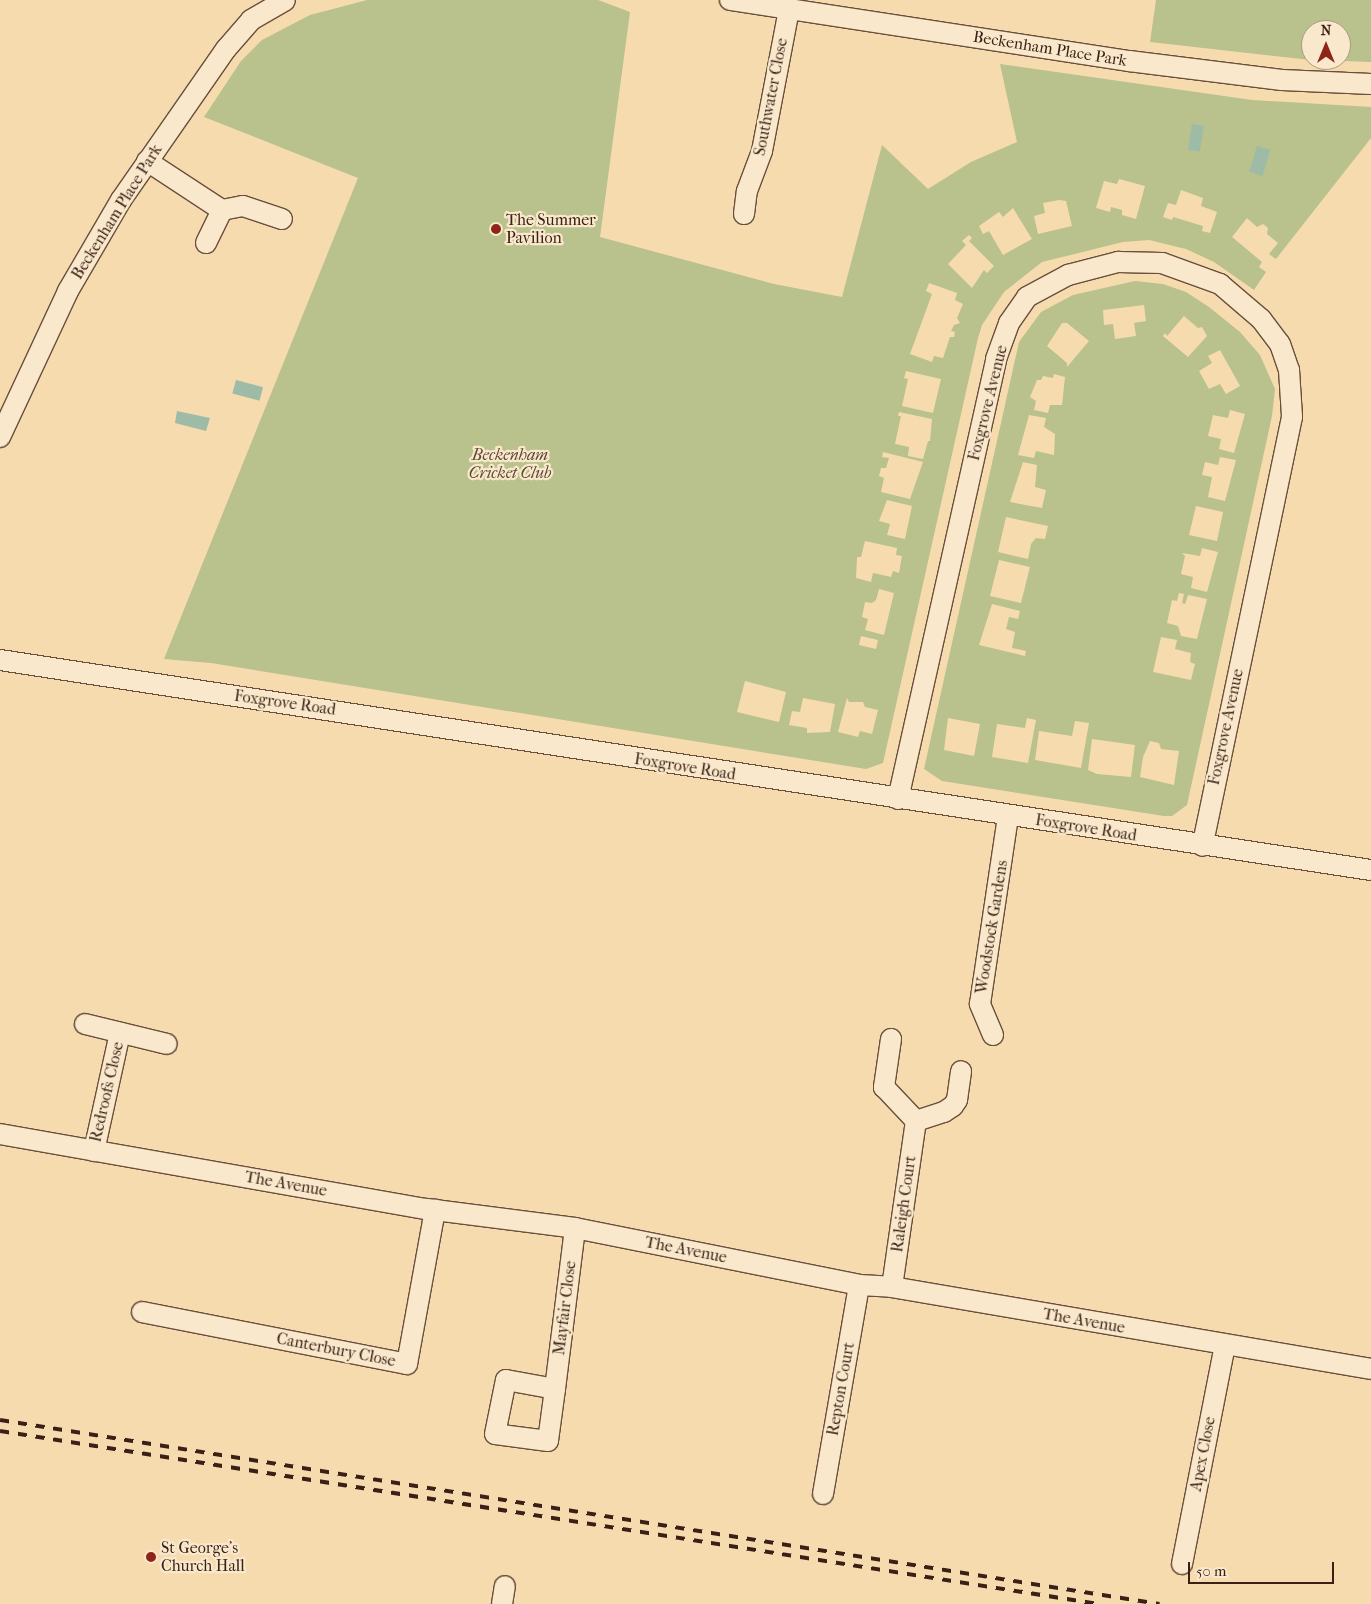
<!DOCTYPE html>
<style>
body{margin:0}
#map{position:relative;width:1371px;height:1604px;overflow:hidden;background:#f6dbaf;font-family:"IM FELL French Canon",serif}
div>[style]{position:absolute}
.green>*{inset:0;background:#b9c18d}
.water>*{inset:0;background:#9dbba7;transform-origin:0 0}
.roads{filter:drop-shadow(1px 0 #694f3c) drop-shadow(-1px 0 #694f3c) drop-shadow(0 1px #694f3c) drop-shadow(0 -1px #694f3c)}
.minor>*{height:20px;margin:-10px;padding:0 10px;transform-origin:10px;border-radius:10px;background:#f9e8cb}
.rail>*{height:4px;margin-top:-2px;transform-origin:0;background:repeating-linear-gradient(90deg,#3a2016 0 9px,transparent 0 18px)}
.dots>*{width:14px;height:14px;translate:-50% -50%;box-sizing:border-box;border:2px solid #f9e8cb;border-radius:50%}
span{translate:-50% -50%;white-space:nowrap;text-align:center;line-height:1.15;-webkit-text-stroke:4.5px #f9e8cb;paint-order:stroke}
.street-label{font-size:16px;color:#3a2016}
.poi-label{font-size:16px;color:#3a2016}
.left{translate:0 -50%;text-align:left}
.park-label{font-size:16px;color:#5a4834;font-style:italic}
.north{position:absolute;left:1301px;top:20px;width:50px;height:50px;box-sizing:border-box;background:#f9e8cb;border:1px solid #ad9883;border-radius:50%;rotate:0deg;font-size:14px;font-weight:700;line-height:20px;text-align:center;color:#3a2016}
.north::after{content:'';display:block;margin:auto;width:18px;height:22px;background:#8f2418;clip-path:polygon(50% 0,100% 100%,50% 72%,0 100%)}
.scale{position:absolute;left:1188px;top:1562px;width:146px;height:22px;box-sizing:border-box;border:2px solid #3a2016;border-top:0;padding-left:6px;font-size:15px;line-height:18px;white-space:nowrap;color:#3a2016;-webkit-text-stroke:4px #f9e8cb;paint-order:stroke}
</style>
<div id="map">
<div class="green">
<i style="clip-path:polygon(evenodd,367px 0,598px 0,630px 12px,600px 237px,774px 284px,842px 297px,882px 145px,928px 189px,971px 162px,1017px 142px,1000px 64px,1252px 100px,1371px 107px,1371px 138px,1276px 259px,1269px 254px,1278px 243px,1267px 234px,1268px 228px,1263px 224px,1257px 227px,1247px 218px,1232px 237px,1262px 262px,1259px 267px,1266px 272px,1254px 290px,1214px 262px,1186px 249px,1149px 240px,1123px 242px,1042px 262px,1004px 292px,982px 325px,978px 338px,883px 763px,866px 769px,211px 663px,164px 659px,358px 178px,204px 117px,241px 61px,262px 40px,310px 15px,367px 0,1119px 179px,1145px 186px,1136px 219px,1122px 215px,1122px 210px,1111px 207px,1110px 212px,1096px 208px,1104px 181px,1117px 184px,1119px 179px,367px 0,1181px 190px,1203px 198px,1201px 206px,1217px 212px,1210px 233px,1202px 231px,1203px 226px,1173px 217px,1172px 220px,1163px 217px,1168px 203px,1176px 205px,1181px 190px,367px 0,1059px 200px,1066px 201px,1072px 226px,1038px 234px,1034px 216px,1045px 213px,1043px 203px,1059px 200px,367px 0,1013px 208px,1032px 239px,1003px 255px,989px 231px,983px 234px,979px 226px,999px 212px,1003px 217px,1013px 208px,367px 0,969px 235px,972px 238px,969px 241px,994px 266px,987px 273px,984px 270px,972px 288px,948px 264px,966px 245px,962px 241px,969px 235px,367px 0,929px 283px,957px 293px,955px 300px,963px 304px,957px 318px,960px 323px,954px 325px,951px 331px,955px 332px,954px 337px,950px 337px,943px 358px,934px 356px,932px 362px,910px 354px,932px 294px,926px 291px,929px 283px,367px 0,906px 371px,941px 379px,933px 413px,902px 406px,908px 379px,904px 378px,906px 371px,367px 0,899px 412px,932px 419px,930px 441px,928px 441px,923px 459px,908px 456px,909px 447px,895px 444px,901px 416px,898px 416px,899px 412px,367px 0,883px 452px,923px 462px,910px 499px,881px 492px,884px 478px,879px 476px,881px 468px,886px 468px,889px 458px,882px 457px,883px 452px,367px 0,887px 500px,912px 506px,905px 539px,887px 535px,890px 524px,879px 521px,887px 500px,367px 0,865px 541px,897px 548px,896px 555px,902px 556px,899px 573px,893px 571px,891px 577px,873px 573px,871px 582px,856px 578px,857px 557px,861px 557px,865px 541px,367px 0,879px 589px,894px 593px,884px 635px,865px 630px,868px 619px,862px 617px,865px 602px,872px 603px,876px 600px,879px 589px,367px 0,861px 636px,878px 640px,876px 649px,859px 645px,861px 636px,367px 0,745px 681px,786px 692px,779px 722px,737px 712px,745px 681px,367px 0,803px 698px,835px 704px,830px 732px,807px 733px,807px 728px,789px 725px,792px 711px,800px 712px,803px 698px,367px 0,847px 698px,849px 702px,863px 702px,865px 707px,878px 710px,872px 734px,860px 731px,858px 737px,838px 732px,847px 698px)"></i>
<i style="clip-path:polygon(1156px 0,1371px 0,1371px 62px,1317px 60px,1341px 60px,1341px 30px,1311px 30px,1311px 60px,1150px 42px)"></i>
<i style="clip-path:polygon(evenodd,1135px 281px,1163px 284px,1186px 292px,1209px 307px,1240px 332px,1260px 355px,1275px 389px,1272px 416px,1187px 805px,1172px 816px,1164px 816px,942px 781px,924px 769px,1019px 342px,1041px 312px,1073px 295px,1135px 281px,1144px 305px,1146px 321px,1134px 323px,1136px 336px,1115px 339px,1113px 324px,1104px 325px,1103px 310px,1144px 305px,1135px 281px,1184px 316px,1198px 328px,1202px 327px,1207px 336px,1188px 357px,1163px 336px,1165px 333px,1167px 336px,1184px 316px,1135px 281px,1062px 323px,1067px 323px,1089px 341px,1067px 367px,1067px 363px,1047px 346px,1062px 323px,1135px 281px,1220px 350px,1240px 386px,1226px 394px,1220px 384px,1209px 389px,1199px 371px,1212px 363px,1208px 356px,1220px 350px,1135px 281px,1054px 374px,1065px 377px,1062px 405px,1050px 405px,1048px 413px,1034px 410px,1036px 401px,1030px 397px,1037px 380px,1041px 380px,1043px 376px,1053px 378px,1054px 374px,1135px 281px,1230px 410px,1245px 414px,1234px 453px,1219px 449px,1221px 439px,1208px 436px,1213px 415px,1228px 418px,1230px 410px,1135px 281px,1029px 415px,1046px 418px,1044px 427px,1055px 434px,1054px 455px,1036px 451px,1034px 458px,1018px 455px,1029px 415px,1135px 281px,1220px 457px,1236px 460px,1225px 501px,1208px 497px,1212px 477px,1202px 475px,1205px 462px,1218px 465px,1220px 457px,1135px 281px,1023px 462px,1037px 465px,1035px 487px,1046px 490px,1042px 508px,1010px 502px,1023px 462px,1135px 281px,1196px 506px,1223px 512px,1217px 541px,1189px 535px,1196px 506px,1135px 281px,1006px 517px,1048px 526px,1045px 539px,1036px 538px,1031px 544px,1028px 559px,998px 552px,1006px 517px,1135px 281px,1202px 548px,1218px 552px,1207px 592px,1191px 588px,1193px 577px,1181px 574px,1185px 556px,1182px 553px,1200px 556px,1202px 548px,1135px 281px,999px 560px,1030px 567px,1021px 603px,990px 596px,999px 560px,1135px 281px,1179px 593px,1184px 594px,1182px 603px,1185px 604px,1188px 595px,1207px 599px,1197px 639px,1181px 636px,1178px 626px,1167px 623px,1172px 600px,1177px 601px,1179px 593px,1135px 281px,992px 604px,1020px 611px,1018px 619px,1009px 617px,1006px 629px,1015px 632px,1012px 648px,1026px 651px,1025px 656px,979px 645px,992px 604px,1135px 281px,1161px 637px,1177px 640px,1175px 649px,1191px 653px,1190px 662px,1195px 664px,1191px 680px,1153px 672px,1161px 637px,1135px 281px,948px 718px,980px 724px,974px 756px,944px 750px,948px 718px,1135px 281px,1027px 718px,1036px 720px,1028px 763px,992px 757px,997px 724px,1025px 728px,1027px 718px,1135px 281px,1075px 721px,1089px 723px,1081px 768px,1035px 760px,1039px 731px,1072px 736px,1075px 721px,1135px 281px,1092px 739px,1135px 745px,1131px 777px,1097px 774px,1088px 770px,1092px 739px,1135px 281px,1150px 741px,1159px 743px,1161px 749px,1179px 751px,1174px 785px,1140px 777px,1143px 757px,1150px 741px)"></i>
</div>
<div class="water">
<i style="left:1192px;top:124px;width:12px;height:26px;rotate:9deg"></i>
<i style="left:1257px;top:146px;width:14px;height:27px;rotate:17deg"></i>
<i style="left:236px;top:380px;width:28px;height:14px;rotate:15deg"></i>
<i style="clip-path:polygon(177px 411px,210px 418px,206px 431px,175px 423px)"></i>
</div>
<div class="roads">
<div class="minor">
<i style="left:730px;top:0;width:404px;rotate:8.7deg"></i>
<i style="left:1129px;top:61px;width:154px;rotate:7.1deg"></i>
<i style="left:1282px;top:80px;width:89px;rotate:2.6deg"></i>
<i style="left:147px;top:161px;width:90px;rotate:33.2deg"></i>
<i style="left:222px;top:210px;width:21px;rotate:-11deg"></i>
<i style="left:243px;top:206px;width:41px;rotate:18.4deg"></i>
<i style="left:744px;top:214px;width:23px;rotate:-83deg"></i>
<i style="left:747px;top:191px;width:43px;rotate:-69.4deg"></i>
<i style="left:762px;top:151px;width:145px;rotate:-79.2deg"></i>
<i style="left:206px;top:243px;width:37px;rotate:-64deg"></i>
<i style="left:0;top:437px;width:161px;rotate:-65deg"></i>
<i style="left:68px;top:291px;width:105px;rotate:-59.8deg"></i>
<i style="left:121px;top:200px;width:184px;rotate:-55.2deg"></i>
<i style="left:226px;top:49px;width:38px;rotate:-49deg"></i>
<i style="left:251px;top:20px;width:39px;rotate:-30deg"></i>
<i style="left:0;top:660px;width:1387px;rotate:8.71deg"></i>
<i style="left:898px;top:799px;width:451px;rotate:-77.4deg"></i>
<i style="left:996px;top:359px;width:38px;rotate:-70deg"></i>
<i style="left:1009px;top:323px;width:32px;rotate:-55deg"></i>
<i style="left:1027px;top:297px;width:47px;rotate:-28.2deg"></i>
<i style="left:1068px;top:275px;width:52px;rotate:-14.6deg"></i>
<i style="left:1118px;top:262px;width:44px;rotate:1.3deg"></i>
<i style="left:1162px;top:263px;width:62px;rotate:19.9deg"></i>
<i style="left:1220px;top:284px;width:54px;rotate:40.5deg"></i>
<i style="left:1261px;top:319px;width:31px;rotate:53deg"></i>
<i style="left:1280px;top:344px;width:28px;rotate:71deg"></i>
<i style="left:1289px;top:370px;width:47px;rotate:86.3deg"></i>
<i style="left:1292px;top:417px;width:438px;rotate:101.8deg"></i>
<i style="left:85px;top:1024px;width:84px;rotate:13.7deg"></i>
<i style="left:993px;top:1035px;width:34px;rotate:-113deg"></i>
<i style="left:980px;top:1004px;width:189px;rotate:-81.5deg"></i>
<i style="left:891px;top:1039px;width:49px;rotate:98.3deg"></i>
<i style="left:884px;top:1087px;width:47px;rotate:46.7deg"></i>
<i style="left:916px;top:1121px;width:29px;rotate:-18deg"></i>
<i style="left:944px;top:1112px;width:11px;rotate:-34deg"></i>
<i style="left:953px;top:1106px;width:7px;rotate:-56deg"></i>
<i style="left:957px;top:1100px;width:29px;rotate:-82deg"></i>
<i style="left:0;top:1134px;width:434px;rotate:10deg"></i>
<i style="left:427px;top:1209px;width:149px;rotate:7.3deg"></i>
<i style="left:575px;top:1228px;width:290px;rotate:11.3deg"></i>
<i style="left:859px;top:1285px;width:33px;rotate:3deg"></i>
<i style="left:892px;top:1287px;width:486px;rotate:9.7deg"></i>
<i style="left:94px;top:1151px;width:121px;rotate:-77.6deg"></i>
<i style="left:892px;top:1287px;width:168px;rotate:-81.8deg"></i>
<i style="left:142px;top:1312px;width:270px;rotate:11.1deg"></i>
<i style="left:407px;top:1364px;width:157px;rotate:-79.7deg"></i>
<i style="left:555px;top:1389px;width:52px;rotate:97.7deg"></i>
<i style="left:548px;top:1441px;width:53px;rotate:-172.5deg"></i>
<i style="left:495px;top:1434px;width:55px;rotate:-78.5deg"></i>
<i style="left:506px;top:1380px;width:50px;rotate:10.4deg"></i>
<i style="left:555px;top:1389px;width:162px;rotate:-82.9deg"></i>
<i style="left:823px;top:1494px;width:212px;rotate:-80.2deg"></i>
<i style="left:1182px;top:1564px;width:223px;rotate:-78.9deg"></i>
<i style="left:502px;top:1604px;width:18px;rotate:-81deg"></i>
</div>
</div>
<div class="rail">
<i style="left:0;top:1420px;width:1174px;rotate:9.02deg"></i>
<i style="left:0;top:1431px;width:1112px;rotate:8.95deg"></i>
</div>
<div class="dots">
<i style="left:496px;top:229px;background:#8f2418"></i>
<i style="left:151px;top:1557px;background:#8f2418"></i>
</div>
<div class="street-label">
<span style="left:1050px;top:49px;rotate:9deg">Beckenham Place Park</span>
<span style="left:771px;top:97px;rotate:-79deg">Southwater Close</span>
<span style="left:117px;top:212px;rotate:-58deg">Beckenham Place Park</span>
<span style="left:988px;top:403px;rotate:-76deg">Foxgrove Avenue</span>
<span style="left:285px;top:703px;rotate:8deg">Foxgrove Road</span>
<span style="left:1226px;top:727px;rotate:-78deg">Foxgrove Avenue</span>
<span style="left:685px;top:767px;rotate:9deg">Foxgrove Road</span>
<span style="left:1086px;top:828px;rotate:9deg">Foxgrove Road</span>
<span style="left:992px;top:927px;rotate:-81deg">Woodstock Gardens</span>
<span style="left:107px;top:1092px;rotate:-77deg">Redroofs Close</span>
<span style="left:286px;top:1184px;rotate:10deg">The Avenue</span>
<span style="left:904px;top:1204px;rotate:-82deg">Raleigh Court</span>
<span style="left:686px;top:1250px;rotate:11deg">The Avenue</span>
<span style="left:565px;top:1308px;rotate:-83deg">Mayfair Close</span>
<span style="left:1084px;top:1321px;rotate:10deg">The Avenue</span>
<span style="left:336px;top:1350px;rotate:11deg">Canterbury Close</span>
<span style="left:841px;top:1389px;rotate:-80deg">Repton Court</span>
<span style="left:1203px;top:1454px;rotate:-79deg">Apex Close</span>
</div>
<div class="poi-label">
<span class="left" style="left:506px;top:229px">The Summer<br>Pavilion</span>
<span class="left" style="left:161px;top:1557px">St George's<br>Church Hall</span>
</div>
<div class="park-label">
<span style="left:510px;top:464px">Beckenham<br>Cricket Club</span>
</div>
<div class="north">N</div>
<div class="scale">50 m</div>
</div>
